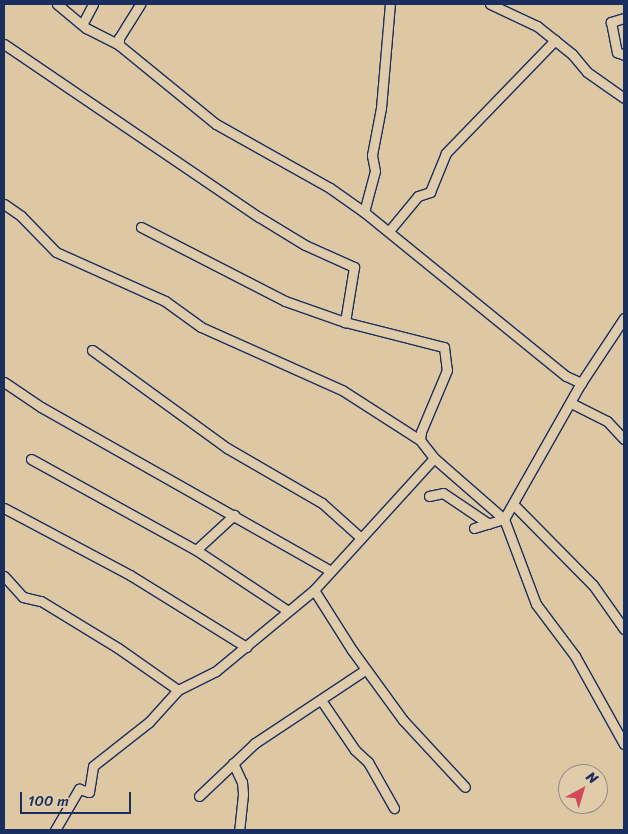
<!DOCTYPE html>
<style>
body{margin:0}
#map{position:relative;width:628px;height:834px;overflow:hidden;background:#ddc8a3;font-family:Sriracha,sans-serif}
div>[style]{position:absolute}
.roads{filter:drop-shadow(1px 0 #1b2f5e) drop-shadow(-1px 0 #1b2f5e) drop-shadow(0 1px #1b2f5e) drop-shadow(0 -1px #1b2f5e)}
.street>*{height:9px;margin:-4.5px;padding:0 4.5px;transform-origin:4.5px;border-radius:4.5px;background:#e0ccaa}
span{translate:-50% -50%;white-space:nowrap;text-align:center;line-height:1.15;-webkit-text-stroke:5px #e0ccaa;paint-order:stroke}
.frame{position:absolute;inset:0;border:5px solid #1b2f5e;pointer-events:none}
.north{position:absolute;left:558px;top:764px;width:50px;height:50px;box-sizing:border-box;background:#e0ccaa;border:1px solid #918d8c;border-radius:50%;rotate:39deg;font-size:14px;font-weight:700;line-height:20px;text-align:center;color:#1b2f5e}
.north::after{content:'';display:block;margin:auto;width:18px;height:22px;background:#d1495b;clip-path:polygon(50% 0,100% 100%,50% 72%,0 100%)}
.scale{position:absolute;left:20px;top:792px;width:111px;height:22px;box-sizing:border-box;border:2px solid #1b2f5e;border-top:0;padding-left:6px;font-size:15px;line-height:18px;white-space:nowrap;color:#1b2f5e;-webkit-text-stroke:4px #e0ccaa;paint-order:stroke}
</style>
<div id="map">
<div class="roads">
<div class="street">
<i style="left:57px;top:4px;width:38px;rotate:40deg"></i>
<i style="left:86px;top:28px;width:37px;rotate:27deg"></i>
<i style="left:119px;top:45px;width:125px;rotate:39.2deg"></i>
<i style="left:216px;top:124px;width:131px;rotate:29.3deg"></i>
<i style="left:330px;top:188px;width:42px;rotate:35.2deg"></i>
<i style="left:364px;top:212px;width:260px;rotate:39.1deg"></i>
<i style="left:566px;top:376px;width:17px;rotate:25deg"></i>
<i style="left:490px;top:4px;width:52px;rotate:25.1deg"></i>
<i style="left:537px;top:26px;width:45px;rotate:38.7deg"></i>
<i style="left:572px;top:54px;width:23px;rotate:50deg"></i>
<i style="left:587px;top:72px;width:45px;rotate:35.1deg"></i>
<i style="left:624px;top:18px;width:14px;rotate:163deg"></i>
<i style="left:611px;top:22px;width:31px;rotate:79deg"></i>
<i style="left:617px;top:52px;width:8px;rotate:23deg"></i>
<i style="left:83px;top:23px;width:21px;rotate:-62deg"></i>
<i style="left:4px;top:44px;width:308px;rotate:34.2deg"></i>
<i style="left:259px;top:217px;width:54px;rotate:31.3deg"></i>
<i style="left:305px;top:245px;width:54px;rotate:24.2deg"></i>
<i style="left:354px;top:267px;width:56px;rotate:99.3deg"></i>
<i style="left:119px;top:45px;width:7px;rotate:-90deg"></i>
<i style="left:119px;top:38px;width:40px;rotate:-58deg"></i>
<i style="left:4px;top:204px;width:21px;rotate:35deg"></i>
<i style="left:21px;top:216px;width:50px;rotate:45.8deg"></i>
<i style="left:56px;top:252px;width:120px;rotate:24.2deg"></i>
<i style="left:165px;top:301px;width:44px;rotate:35.8deg"></i>
<i style="left:201px;top:327px;width:154px;rotate:24.1deg"></i>
<i style="left:342px;top:390px;width:93px;rotate:32.7deg"></i>
<i style="left:364px;top:212px;width:42px;rotate:-75deg"></i>
<i style="left:375px;top:171px;width:16px;rotate:-101deg"></i>
<i style="left:372px;top:155px;width:48px;rotate:-79.2deg"></i>
<i style="left:381px;top:108px;width:104px;rotate:-85.1deg"></i>
<i style="left:141px;top:227px;width:162px;rotate:27.2deg"></i>
<i style="left:285px;top:301px;width:64px;rotate:19.3deg"></i>
<i style="left:345px;top:322px;width:102px;rotate:14.2deg"></i>
<i style="left:444px;top:347px;width:23px;rotate:83deg"></i>
<i style="left:447px;top:370px;width:67px;rotate:112.8deg"></i>
<i style="left:421px;top:432px;width:8px;rotate:97deg"></i>
<i style="left:420px;top:440px;width:23px;rotate:52deg"></i>
<i style="left:434px;top:458px;width:93px;rotate:41.1deg"></i>
<i style="left:504px;top:519px;width:156px;rotate:-60.5deg"></i>
<i style="left:581px;top:383px;width:78px;rotate:-56.5deg"></i>
<i style="left:389px;top:231px;width:45px;rotate:-50.4deg"></i>
<i style="left:418px;top:196px;width:13px;rotate:-18deg"></i>
<i style="left:430px;top:192px;width:42px;rotate:-67.7deg"></i>
<i style="left:446px;top:153px;width:157px;rotate:-46deg"></i>
<i style="left:92px;top:350px;width:167px;rotate:36deg"></i>
<i style="left:227px;top:448px;width:110px;rotate:30.1deg"></i>
<i style="left:322px;top:503px;width:52px;rotate:41.9deg"></i>
<i style="left:4px;top:382px;width:45px;rotate:34deg"></i>
<i style="left:41px;top:407px;width:333px;rotate:29.5deg"></i>
<i style="left:571px;top:403px;width:40px;rotate:26.6deg"></i>
<i style="left:607px;top:421px;width:25px;rotate:47deg"></i>
<i style="left:31px;top:459px;width:188px;rotate:28.9deg"></i>
<i style="left:196px;top:550px;width:52px;rotate:-42.6deg"></i>
<i style="left:429px;top:496px;width:14px;rotate:-12deg"></i>
<i style="left:443px;top:493px;width:55px;rotate:34deg"></i>
<i style="left:514px;top:505px;width:112px;rotate:45.4deg"></i>
<i style="left:593px;top:585px;width:54px;rotate:54.8deg"></i>
<i style="left:4px;top:508px;width:143px;rotate:28deg"></i>
<i style="left:130px;top:575px;width:137px;rotate:31.8deg"></i>
<i style="left:474px;top:528px;width:31px;rotate:-17deg"></i>
<i style="left:504px;top:519px;width:91px;rotate:69.4deg"></i>
<i style="left:536px;top:604px;width:65px;rotate:53.1deg"></i>
<i style="left:575px;top:656px;width:101px;rotate:60.9deg"></i>
<i style="left:196px;top:550px;width:110px;rotate:33.5deg"></i>
<i style="left:4px;top:576px;width:28px;rotate:48deg"></i>
<i style="left:23px;top:597px;width:18px;rotate:13deg"></i>
<i style="left:41px;top:601px;width:90px;rotate:31.4deg"></i>
<i style="left:118px;top:648px;width:73px;rotate:35deg"></i>
<i style="left:314px;top:590px;width:71px;rotate:57.7deg"></i>
<i style="left:352px;top:650px;width:87px;rotate:53.9deg"></i>
<i style="left:403px;top:720px;width:91px;rotate:47.2deg"></i>
<i style="left:321px;top:700px;width:60px;rotate:55.8deg"></i>
<i style="left:355px;top:750px;width:18px;rotate:43deg"></i>
<i style="left:368px;top:762px;width:53px;rotate:60.5deg"></i>
<i style="left:233px;top:763px;width:21px;rotate:65deg"></i>
<i style="left:242px;top:782px;width:12px;rotate:85deg"></i>
<i style="left:243px;top:794px;width:36px;rotate:96deg"></i>
<i style="left:199px;top:796px;width:77px;rotate:-43.4deg"></i>
<i style="left:255px;top:743px;width:132px;rotate:-33.6deg"></i>
<i style="left:55px;top:830px;width:48px;rotate:-59.7deg"></i>
<i style="left:79px;top:789px;width:10px;rotate:17deg"></i>
<i style="left:89px;top:792px;width:26px;rotate:-81deg"></i>
<i style="left:93px;top:766px;width:71px;rotate:-38.2deg"></i>
<i style="left:149px;top:722px;width:43px;rotate:-47.8deg"></i>
<i style="left:178px;top:690px;width:42px;rotate:-26.6deg"></i>
<i style="left:216px;top:671px;width:127px;rotate:-39.6deg"></i>
<i style="left:314px;top:590px;width:178px;rotate:-47.7deg"></i>
</div>
</div>
<div class="frame"></div>
<div class="north">N</div>
<div class="scale">100 m</div>
</div>
